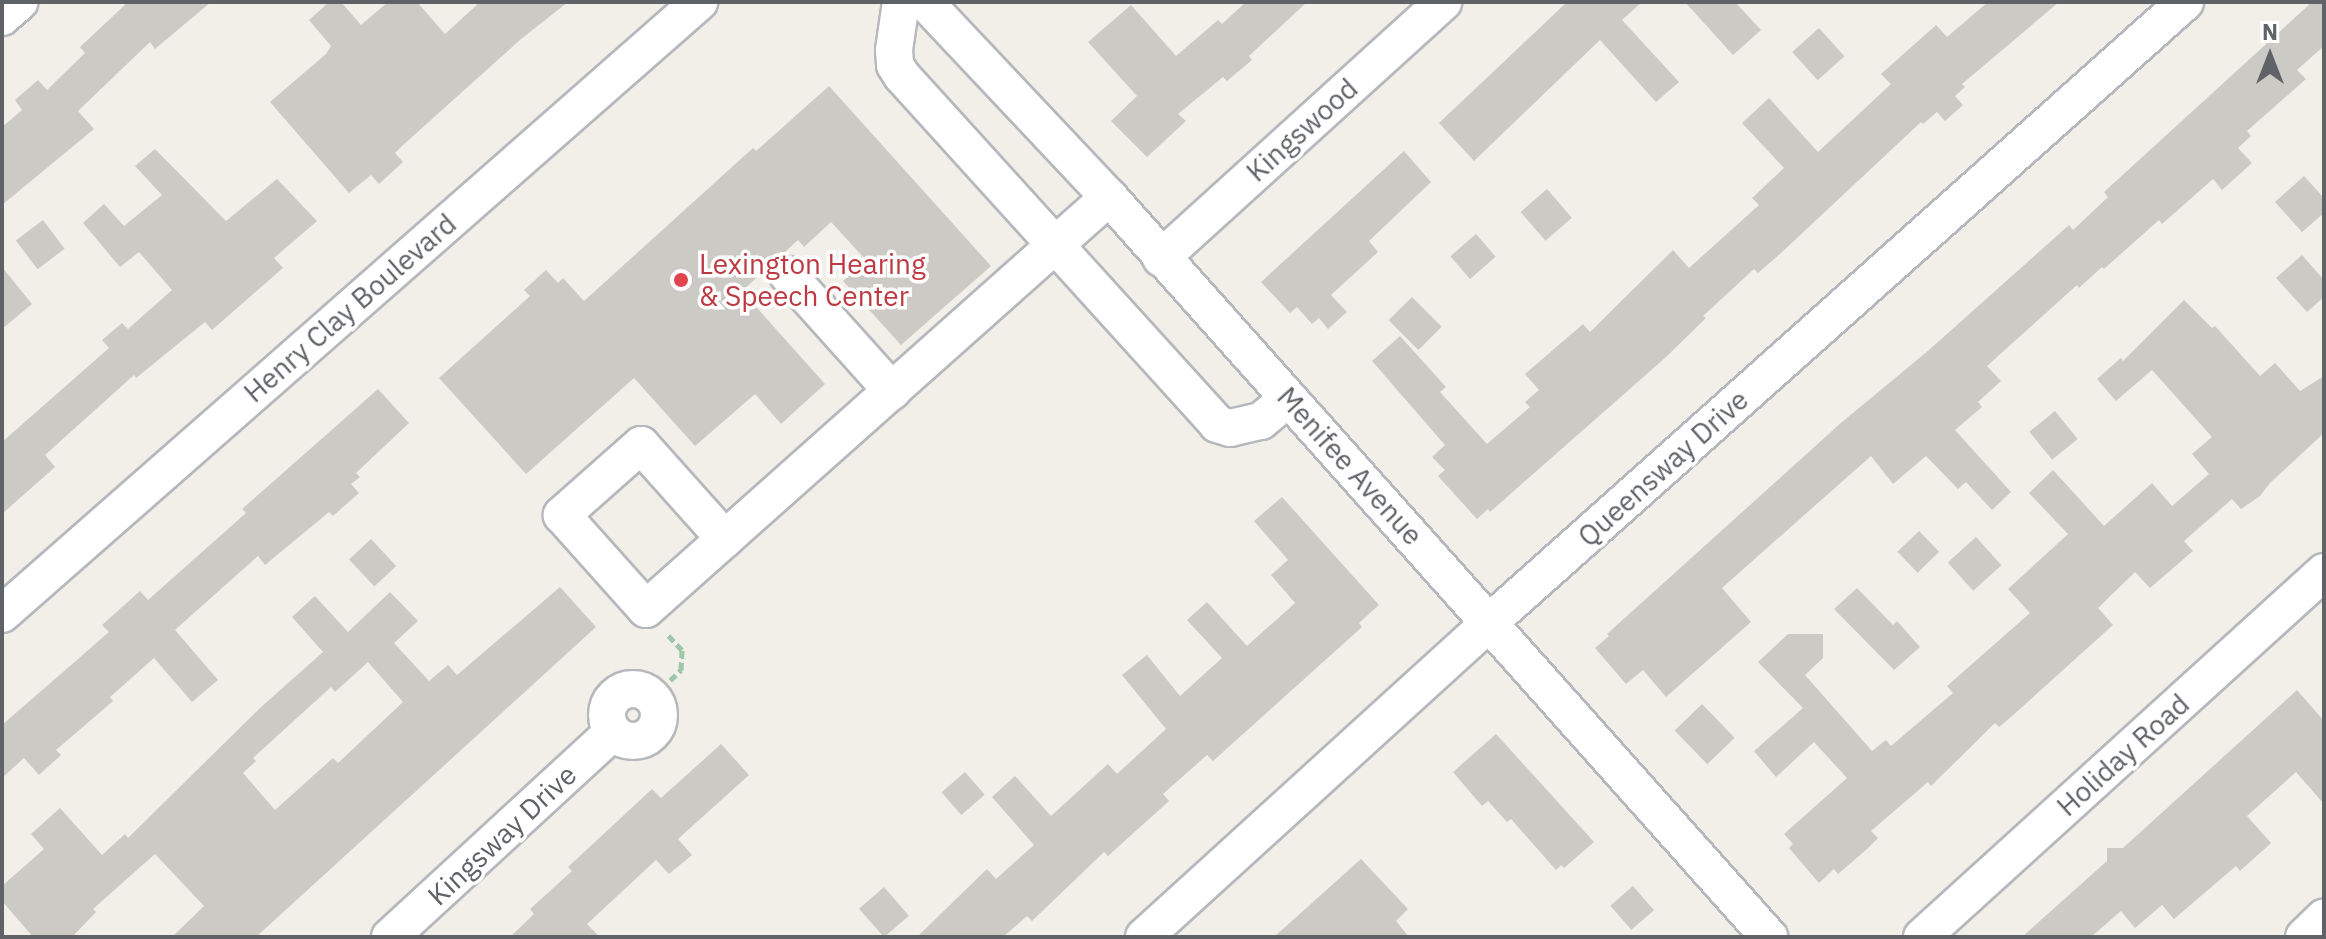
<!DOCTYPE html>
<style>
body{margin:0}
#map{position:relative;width:2326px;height:939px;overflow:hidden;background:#f1efe8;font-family:"IBM Plex Sans",sans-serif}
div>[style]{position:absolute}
.building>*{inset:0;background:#cccac5;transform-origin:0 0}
.path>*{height:5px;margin-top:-2.5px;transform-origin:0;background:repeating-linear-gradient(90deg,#9cc7a9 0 8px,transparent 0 12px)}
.roads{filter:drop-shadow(2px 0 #b5b8bc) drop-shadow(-2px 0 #b5b8bc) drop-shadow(0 2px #b5b8bc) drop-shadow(0 -2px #b5b8bc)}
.minor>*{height:36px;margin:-18px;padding:0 18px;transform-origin:18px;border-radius:18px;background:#fff}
.minor>.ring{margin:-18px;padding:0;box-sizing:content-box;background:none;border:36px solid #fff;border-radius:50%}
.dots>*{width:22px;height:22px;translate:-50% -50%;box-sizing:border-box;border:4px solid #fff;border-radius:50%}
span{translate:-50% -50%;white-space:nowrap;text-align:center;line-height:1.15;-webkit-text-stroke:7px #fff;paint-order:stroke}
.street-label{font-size:28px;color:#5f6368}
.health-label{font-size:28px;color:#be3a42}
.left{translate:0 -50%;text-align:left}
.frame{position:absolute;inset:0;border:4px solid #5f6368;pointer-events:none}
.north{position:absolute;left:2230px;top:16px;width:80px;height:80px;-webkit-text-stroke:6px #fff;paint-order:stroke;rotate:0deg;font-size:22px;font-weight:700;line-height:32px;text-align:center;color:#5f6368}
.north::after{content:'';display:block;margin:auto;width:28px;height:36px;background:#5f6368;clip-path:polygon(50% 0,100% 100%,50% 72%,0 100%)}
</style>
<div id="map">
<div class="building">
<i style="clip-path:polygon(128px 2px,211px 2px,155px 49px,150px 42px,78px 111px,94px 129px,2px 205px,2px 127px,22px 110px,15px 100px,38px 80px,47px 90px,85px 53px,80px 47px)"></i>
<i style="clip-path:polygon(329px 2px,341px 2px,361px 25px,388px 2px,417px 2px,445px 34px,480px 2px,568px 2px,521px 39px,402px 146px,395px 153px,403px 162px,379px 184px,371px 175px,349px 193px,270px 102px,326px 54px,331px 46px,309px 20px)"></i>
<i style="clip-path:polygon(1246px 2px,1307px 2px,1249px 56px,1252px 60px,1227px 81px,1223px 77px,1178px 114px,1186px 121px,1147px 157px,1111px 121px,1137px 96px,1088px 42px,1131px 5px,1176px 56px,1218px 20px,1222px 24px)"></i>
<i style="clip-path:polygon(1567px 2px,1642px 2px,1622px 20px,1679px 82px,1656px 102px,1600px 40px,1474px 161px,1439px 123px)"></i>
<i style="clip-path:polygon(1685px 2px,1735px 2px,1761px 30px,1733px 55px)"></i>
<i style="clip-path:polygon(1988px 2px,2059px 2px,1962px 84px,1965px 87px,1955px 96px,1963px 105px,1945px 121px,1937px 112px,1923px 124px,1921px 122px,1781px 253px,1758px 273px,1754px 269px,1703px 316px,1706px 318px,1665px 358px,1490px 512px,1488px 509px,1477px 519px,1438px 476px,1445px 470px,1432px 457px,1445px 445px,1372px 361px,1400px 336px,1446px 387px,1440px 392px,1487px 444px,1530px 407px,1525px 402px,1539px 390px,1525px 374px,1583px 324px,1590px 332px,1673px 250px,1689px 268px,1759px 205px,1752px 198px,1784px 168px,1742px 123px,1769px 98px,1818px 152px,1891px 84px,1881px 74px,1936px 25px,1947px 37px)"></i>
<i style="clip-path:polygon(2312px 2px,2324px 2px,2324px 46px,2297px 70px,2306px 79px,2247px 131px,2251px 136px,2238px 148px,2252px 163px,2222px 190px,2213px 179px,2162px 224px,2159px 220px,2104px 269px,2102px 267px,2079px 288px,2077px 285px,1987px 366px,2001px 381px,1978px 402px,1982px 407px,1955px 430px,2011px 492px,1992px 510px,1966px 482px,1958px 489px,1926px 456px,1893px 484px,1871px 456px,1722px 588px,1751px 622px,1666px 697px,1643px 670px,1626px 684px,1595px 648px,1609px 636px,1607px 634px,1842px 422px,1929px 350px,2069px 225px,2073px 230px,2108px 197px,2104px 192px)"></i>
<i style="left:1819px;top:28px;width:38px;height:36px;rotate:48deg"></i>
<i style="clip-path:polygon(829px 86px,991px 266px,901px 345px,843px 281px,866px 260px,831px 222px,804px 247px,798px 240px,742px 291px,825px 384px,781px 424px,755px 394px,695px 446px,634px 378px,526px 474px,439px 378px,530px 296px,524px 290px,546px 270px,558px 283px,563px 278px,584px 301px,753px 148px,756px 151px)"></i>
<i style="clip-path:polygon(155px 149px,226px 221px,277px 179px,317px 221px,274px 258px,283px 268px,212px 330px,205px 322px,136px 378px,134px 375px,45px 455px,55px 467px,2px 514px,2px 442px,109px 348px,102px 340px,122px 323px,128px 329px,172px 290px,139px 252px,120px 267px,83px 223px,104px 204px,124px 226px,162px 195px,135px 166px)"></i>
<i style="clip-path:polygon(1404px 151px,1431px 182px,1369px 241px,1378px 252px,1331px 295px,1347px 312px,1328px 329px,1319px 318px,1312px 324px,1297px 307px,1290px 313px,1261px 282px)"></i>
<i style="clip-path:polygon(2304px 176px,2324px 198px,2324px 213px,2302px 232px,2275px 202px)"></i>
<i style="left:1547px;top:189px;width:38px;height:35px;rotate:49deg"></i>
<i style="left:43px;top:220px;width:36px;height:34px;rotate:53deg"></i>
<i style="left:1476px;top:234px;width:30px;height:34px;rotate:49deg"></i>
<i style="clip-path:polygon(2302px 255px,2324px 280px,2324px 297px,2307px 312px,2276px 278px)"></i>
<i style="clip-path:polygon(2px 267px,32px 304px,2px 329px)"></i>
<i style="left:1412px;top:297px;width:42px;height:33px;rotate:45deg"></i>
<i style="clip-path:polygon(2184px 300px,2212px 328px,2215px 326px,2260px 376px,2275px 363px,2300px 391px,2324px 376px,2324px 433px,2270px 483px,2260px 496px,2241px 509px,2232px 499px,2184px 541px,2193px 551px,2150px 588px,2135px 572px,2098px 608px,2113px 625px,2011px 717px,1999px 727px,1995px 723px,1931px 786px,1928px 782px,1871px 831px,1878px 838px,1867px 849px,1838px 874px,1834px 869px,1819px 883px,1789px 848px,1793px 844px,1784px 834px,1847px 778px,1814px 742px,1776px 777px,1754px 751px,1803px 708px,1758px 662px,1788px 634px,1823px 634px,1823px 658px,1805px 675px,1872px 751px,1886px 740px,1891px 746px,1953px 693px,1947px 686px,2030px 613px,2008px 589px,2068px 534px,2029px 493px,2053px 470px,2104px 526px,2152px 483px,2172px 506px,2209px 474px,2192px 454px,2212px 437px,2152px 370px,2116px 401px,2097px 379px,2121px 358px,2123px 361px)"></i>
<i style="clip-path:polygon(378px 389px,409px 423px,356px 473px,360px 477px,351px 484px,359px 493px,333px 516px,329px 512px,265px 565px,258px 556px,175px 630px,218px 680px,192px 702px,154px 658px,110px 697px,113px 701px,56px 750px,61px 755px,39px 775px,24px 758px,2px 778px,2px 725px,109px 632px,102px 625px,140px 591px,148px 600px,246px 513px,242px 509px)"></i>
<i style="left:2055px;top:411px;width:36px;height:33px;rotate:51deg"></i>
<i style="clip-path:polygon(1282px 497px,1379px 605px,1359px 623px,1362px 627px,1213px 761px,1207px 755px,1163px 794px,1169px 801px,1108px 856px,1104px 852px,1032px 921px,1027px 916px,1003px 937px,917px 937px,987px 869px,996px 879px,1034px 845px,992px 797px,1015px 776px,1051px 816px,1108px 764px,1117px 774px,1166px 729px,1122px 675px,1147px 655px,1180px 696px,1222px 658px,1187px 620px,1207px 602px,1247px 646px,1295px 603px,1271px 575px,1288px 560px,1254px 521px)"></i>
<i style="left:1919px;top:531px;width:29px;height:30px;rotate:46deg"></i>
<i style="left:1976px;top:537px;width:38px;height:38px;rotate:48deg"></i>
<i style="left:371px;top:539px;width:37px;height:30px;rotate:47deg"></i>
<i style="clip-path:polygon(evenodd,560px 587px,596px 627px,256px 937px,172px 937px,204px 906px,155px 854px,93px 909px,96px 912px,72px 937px,33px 937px,2px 901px,2px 886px,44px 849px,31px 834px,60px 808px,102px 855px,125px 834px,128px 838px,260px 708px,323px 652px,292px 617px,315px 596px,348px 632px,390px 592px,418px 621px,394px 643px,429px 681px,448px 665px,457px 675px,560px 587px,368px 662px,403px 702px,338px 763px,333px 758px,275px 810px,243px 773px,256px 761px,253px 758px,331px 687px,335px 692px,368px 662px)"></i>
<i style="clip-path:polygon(1857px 588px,1893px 625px,1897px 621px,1920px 647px,1894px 670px,1834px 609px)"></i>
<i style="clip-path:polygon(2297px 690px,2324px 721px,2324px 804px,2296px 772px,2247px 816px,2271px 843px,2240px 871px,2236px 866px,2174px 919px,2162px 905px,2135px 928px,2121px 911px,2091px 937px,2022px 937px,2107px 861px,2107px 848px,2123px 848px)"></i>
<i style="left:1702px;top:704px;width:47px;height:38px;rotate:46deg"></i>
<i style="clip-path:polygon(1496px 734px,1594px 842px,1564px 868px,1561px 865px,1556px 870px,1511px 819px,1507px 822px,1488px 801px,1482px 806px,1453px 772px)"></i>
<i style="clip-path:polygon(721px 744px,749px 775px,678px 839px,692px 855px,669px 874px,656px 860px,587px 924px,600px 937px,510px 937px,534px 914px,530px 909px,572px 871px,568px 867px,652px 789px,661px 798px)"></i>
<i style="left:965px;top:772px;width:30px;height:31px;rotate:49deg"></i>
<i style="clip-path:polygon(1361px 859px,1408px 909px,1396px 921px,1409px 937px,1274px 937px)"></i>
<i style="left:1633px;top:886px;width:32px;height:30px;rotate:49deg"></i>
<i style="left:884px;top:887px;width:38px;height:33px;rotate:49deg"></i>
</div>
<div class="path">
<i style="left:653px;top:697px;width:39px;rotate:-44deg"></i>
<i style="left:681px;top:670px;width:20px;rotate:-87deg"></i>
<i style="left:682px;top:650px;width:21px;rotate:-133deg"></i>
</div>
<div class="roads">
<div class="minor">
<i style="left:901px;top:2px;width:49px;rotate:98.3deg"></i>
<i style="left:894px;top:50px;width:15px;rotate:86deg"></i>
<i style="left:895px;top:65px;width:13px;rotate:58deg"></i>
<i style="left:902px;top:76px;width:469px;rotate:47.8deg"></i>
<i style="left:1217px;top:424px;width:14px;rotate:17deg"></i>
<i style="left:1230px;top:428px;width:32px;rotate:-13deg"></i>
<i style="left:1261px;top:421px;width:35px;rotate:-40deg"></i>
<i style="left:925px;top:2px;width:268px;rotate:46.7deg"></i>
<i style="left:1109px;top:197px;width:992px;rotate:48.27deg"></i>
<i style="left:2px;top:17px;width:23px;rotate:-41deg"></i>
<i style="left:1161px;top:258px;width:381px;rotate:-42.2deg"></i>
<i style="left:788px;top:275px;width:156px;rotate:48.1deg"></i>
<i style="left:725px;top:539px;width:126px;rotate:-131.8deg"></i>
<i style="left:641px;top:445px;width:106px;rotate:138.5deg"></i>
<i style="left:562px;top:515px;width:126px;rotate:48.2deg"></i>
<i style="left:646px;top:609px;width:620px;rotate:-41.66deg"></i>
<i style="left:2px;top:614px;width:928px;rotate:-41.28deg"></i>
<i class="ring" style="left:607px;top:689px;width:16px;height:16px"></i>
<i style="left:390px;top:937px;width:303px;rotate:-42.6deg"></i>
<i style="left:1144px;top:937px;width:469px;rotate:-42.3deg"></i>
<i style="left:1491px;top:621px;width:930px;rotate:-41.73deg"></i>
<i style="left:1922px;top:937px;width:543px;rotate:-42.24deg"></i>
<i style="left:2304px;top:937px;width:28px;rotate:-44deg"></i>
</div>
</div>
<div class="dots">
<i style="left:681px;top:280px;background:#e0444e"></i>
</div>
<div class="street-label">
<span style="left:1302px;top:130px;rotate:-42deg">Kingswood</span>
<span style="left:350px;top:308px;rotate:-41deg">Henry Clay Boulevard</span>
<span style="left:1350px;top:466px;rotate:48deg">Menifee Avenue</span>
<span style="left:1663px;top:468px;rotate:-42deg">Queensway Drive</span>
<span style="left:2123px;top:755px;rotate:-42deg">Holiday Road</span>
<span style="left:502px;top:835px;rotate:-43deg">Kingsway Drive</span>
</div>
<div class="health-label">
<span class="left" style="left:699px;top:280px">Lexington Hearing<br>&amp; Speech Center</span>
</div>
<div class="frame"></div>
<div class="north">N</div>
</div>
